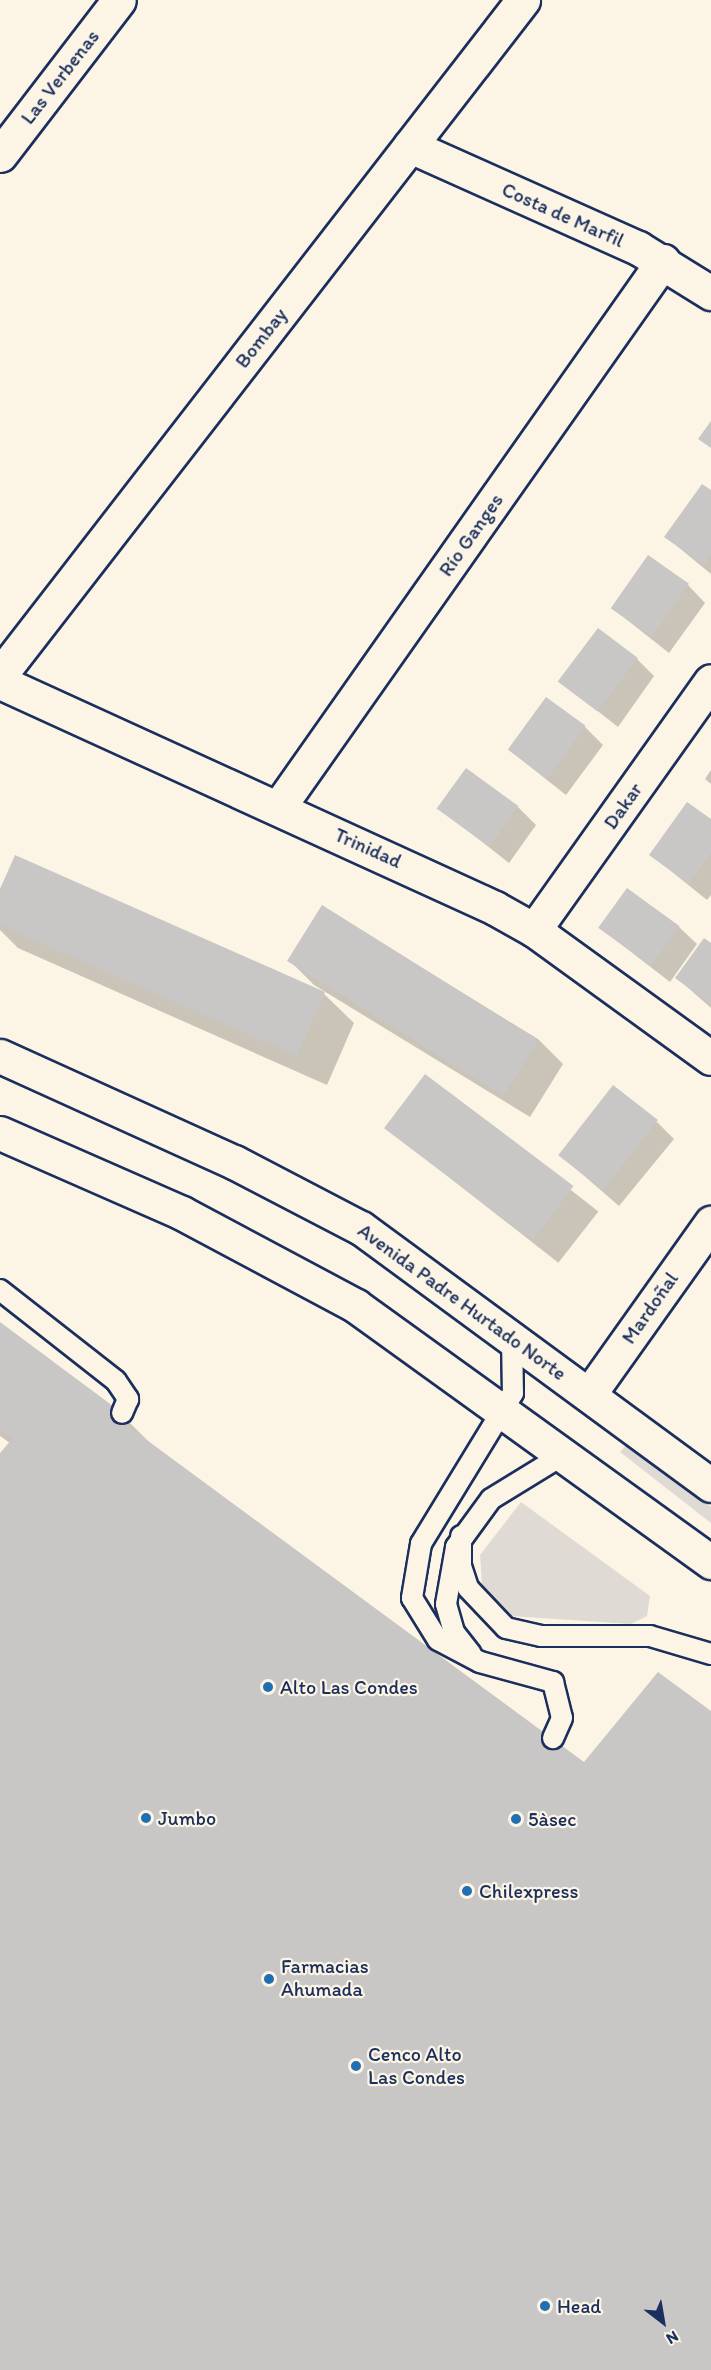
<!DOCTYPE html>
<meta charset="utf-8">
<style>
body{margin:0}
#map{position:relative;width:711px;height:2370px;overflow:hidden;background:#fcf5e5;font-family:Itim,sans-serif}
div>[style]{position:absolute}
.green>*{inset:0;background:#dfdbd4}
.shadow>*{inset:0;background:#0003;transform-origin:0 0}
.building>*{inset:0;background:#c8c7c6;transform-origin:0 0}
.roads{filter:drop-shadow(2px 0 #1b2f5e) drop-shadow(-2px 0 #1b2f5e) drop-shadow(0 2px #1b2f5e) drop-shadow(0 -2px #1b2f5e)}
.lane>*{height:20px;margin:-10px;padding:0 10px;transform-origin:10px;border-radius:10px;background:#fcf5e5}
.street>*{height:33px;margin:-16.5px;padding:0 16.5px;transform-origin:16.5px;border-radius:16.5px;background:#fcf5e5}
.secondary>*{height:33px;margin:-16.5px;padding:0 16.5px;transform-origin:16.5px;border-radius:16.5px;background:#fcf5e5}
.primary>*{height:33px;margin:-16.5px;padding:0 16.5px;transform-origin:16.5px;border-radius:16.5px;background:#fcf5e5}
.dots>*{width:16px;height:16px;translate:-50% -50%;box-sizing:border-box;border:3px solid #fcf5e5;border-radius:50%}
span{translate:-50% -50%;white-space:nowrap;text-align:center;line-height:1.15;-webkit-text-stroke:4.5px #fcf5e5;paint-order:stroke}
.street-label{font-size:20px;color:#1b2f5e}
.poi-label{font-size:20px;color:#1b2f5e}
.left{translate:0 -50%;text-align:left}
.north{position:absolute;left:633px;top:2292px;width:60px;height:60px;-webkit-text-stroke:4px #fcf5e5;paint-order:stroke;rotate:149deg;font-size:16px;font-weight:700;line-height:24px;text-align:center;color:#1b2f5e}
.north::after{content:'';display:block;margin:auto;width:21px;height:27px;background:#1b2f5e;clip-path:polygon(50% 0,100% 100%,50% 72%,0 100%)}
</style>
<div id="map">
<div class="green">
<i style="clip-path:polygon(627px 1444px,711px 1507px,711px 1523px,620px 1452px)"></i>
<i style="clip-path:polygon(521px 1502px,650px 1596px,647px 1616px,631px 1624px,510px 1616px,482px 1584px,480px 1555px)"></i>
</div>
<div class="shadow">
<i style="clip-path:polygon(711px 492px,711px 574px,666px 537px)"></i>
<i style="clip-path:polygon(688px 585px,705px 603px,669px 653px,612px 608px)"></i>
<i style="clip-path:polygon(637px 659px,654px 676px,618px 727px,561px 682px)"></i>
<i style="clip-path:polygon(585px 727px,603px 745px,566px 795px,509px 750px)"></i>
<i style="clip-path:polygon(711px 770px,711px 784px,705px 779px)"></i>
<i style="clip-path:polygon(518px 807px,536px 825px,509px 863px,439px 808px)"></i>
<i style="clip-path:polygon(711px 821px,711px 895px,707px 900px,651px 855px)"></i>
<i style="clip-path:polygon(0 893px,324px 994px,354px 1023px,327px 1085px,18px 948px,0 930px)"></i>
<i style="clip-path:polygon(322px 907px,538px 1039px,563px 1064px,530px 1117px,314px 985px,290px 961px)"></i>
<i style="clip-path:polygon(679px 927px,697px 944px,670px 982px,600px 928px)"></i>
<i style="clip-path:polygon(711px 945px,711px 1008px,677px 978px)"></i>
<i style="left:425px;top:1076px;width:220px;height:65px;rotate:38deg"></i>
<i style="clip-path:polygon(657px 1122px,674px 1139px,619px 1206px,559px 1154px)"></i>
<i style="clip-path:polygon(0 1324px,121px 1414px,152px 1445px,584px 1764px,711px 1713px,711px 2370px,0 2370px,0 1456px,10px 1443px,0 1436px)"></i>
</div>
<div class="building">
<i style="clip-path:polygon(711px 421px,711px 448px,698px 439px)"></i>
<i style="clip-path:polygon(702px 484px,711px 490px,711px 556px,704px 565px,664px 537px)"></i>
<i style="left:648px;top:555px;width:50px;height:65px;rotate:35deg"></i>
<i style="left:598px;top:628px;width:50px;height:67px;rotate:37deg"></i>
<i style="left:546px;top:697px;width:49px;height:65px;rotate:36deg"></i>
<i style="left:466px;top:768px;width:65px;height:50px;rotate:36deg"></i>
<i style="clip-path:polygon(687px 802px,711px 819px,711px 853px,689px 884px,649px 855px)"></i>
<i style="clip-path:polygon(15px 855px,325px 992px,297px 1056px,0 925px,0 889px)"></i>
<i style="left:627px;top:888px;width:65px;height:49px;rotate:36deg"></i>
<i style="left:322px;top:905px;width:255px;height:66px;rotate:32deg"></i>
<i style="clip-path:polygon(704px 938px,711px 943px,711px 1004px,675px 978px)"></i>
<i style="left:425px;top:1074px;width:186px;height:68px;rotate:37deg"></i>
<i style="left:613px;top:1085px;width:57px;height:89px;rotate:38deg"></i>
<i style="clip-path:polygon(0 1322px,125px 1415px,121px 1421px,584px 1762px,658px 1672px,711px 1711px,711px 2370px,0 2370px,0 1453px,12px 1439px,0 1429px)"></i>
</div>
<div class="roads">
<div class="lane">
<i style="left:0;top:1290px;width:147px;rotate:38.1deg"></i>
<i style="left:116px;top:1381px;width:22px;rotate:56deg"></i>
<i style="left:128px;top:1399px;width:15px;rotate:113deg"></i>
<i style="left:512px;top:1338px;width:55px;rotate:89deg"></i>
<i style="left:513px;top:1393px;width:177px;rotate:121.4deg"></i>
<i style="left:421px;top:1544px;width:55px;rotate:99.5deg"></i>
<i style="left:412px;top:1598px;width:49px;rotate:58.2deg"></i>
<i style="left:438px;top:1640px;width:47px;rotate:27.6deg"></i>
<i style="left:480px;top:1662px;width:76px;rotate:15.3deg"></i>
<i style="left:553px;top:1682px;width:37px;rotate:76deg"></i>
<i style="left:562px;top:1718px;width:22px;rotate:114deg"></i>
<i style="left:461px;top:1536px;width:30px;rotate:90deg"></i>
<i style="left:461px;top:1566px;width:23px;rotate:72deg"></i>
<i style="left:468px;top:1588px;width:55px;rotate:46.5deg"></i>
<i style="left:506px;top:1628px;width:36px;rotate:13deg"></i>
<i style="left:541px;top:1636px;width:109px"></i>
<i style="left:650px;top:1636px;width:64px;rotate:16.4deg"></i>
<i style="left:471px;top:1654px;width:28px;rotate:-128deg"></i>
<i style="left:454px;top:1632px;width:29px;rotate:-106deg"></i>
<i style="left:446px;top:1604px;width:58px;rotate:-80deg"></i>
<i style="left:456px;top:1547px;width:59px;rotate:-53.9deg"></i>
<i style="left:491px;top:1499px;width:88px;rotate:-31.5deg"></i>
</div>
<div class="street">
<i style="left:410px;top:146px;width:250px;rotate:24.1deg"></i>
<i style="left:638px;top:248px;width:86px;rotate:31.7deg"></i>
<i style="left:0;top:675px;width:854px;rotate:-52.23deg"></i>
<i style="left:0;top:682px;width:544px;rotate:24.54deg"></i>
<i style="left:495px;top:908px;width:45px;rotate:29.4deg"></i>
<i style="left:534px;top:930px;width:218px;rotate:35.9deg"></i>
<i style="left:278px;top:808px;width:669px;rotate:-54.86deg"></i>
<i style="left:534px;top:930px;width:305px;rotate:-54.6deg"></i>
</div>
<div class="secondary">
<i style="left:0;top:155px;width:195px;rotate:-52.5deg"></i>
<i style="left:590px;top:1393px;width:209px;rotate:-54.6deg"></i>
</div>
<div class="primary">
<i style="left:0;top:1056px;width:257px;rotate:24.4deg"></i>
<i style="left:234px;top:1162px;width:143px;rotate:27.5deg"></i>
<i style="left:361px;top:1228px;width:434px;rotate:36.3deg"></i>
<i style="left:0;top:1133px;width:199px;rotate:23.7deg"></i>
<i style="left:182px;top:1213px;width:197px;rotate:28.1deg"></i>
<i style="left:356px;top:1306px;width:438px;rotate:35.8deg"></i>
</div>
</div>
<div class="dots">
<i style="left:268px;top:1687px;background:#1f6fb2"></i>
<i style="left:146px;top:1818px;background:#1f6fb2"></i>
<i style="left:516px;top:1819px;background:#1f6fb2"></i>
<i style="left:467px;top:1891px;background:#1f6fb2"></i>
<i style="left:269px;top:1979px;background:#1f6fb2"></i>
<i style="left:356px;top:2066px;background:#1f6fb2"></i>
<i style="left:545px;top:2306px;background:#1f6fb2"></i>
</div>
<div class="street-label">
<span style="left:60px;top:77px;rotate:-52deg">Las Verbenas</span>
<span style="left:563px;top:215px;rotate:24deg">Costa de Marfil</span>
<span style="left:261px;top:338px;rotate:-52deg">Bombay</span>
<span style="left:471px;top:535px;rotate:-55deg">Río Ganges</span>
<span style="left:623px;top:806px;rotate:-55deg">Dakar</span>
<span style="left:368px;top:848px;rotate:24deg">Trinidad</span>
<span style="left:462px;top:1302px;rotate:36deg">Avenida Padre Hurtado Norte</span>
<span style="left:650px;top:1308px;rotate:-55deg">Mardoñal</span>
</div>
<div class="poi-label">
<span class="left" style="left:280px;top:1687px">Alto Las Condes</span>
<span class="left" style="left:158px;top:1818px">Jumbo</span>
<span class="left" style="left:528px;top:1819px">5àsec</span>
<span class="left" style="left:479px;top:1891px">Chilexpress</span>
<span class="left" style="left:281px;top:1978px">Farmacias<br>Ahumada</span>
<span class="left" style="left:368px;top:2066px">Cenco Alto<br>Las Condes</span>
<span class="left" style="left:557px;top:2306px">Head</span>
</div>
<div class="north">N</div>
</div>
